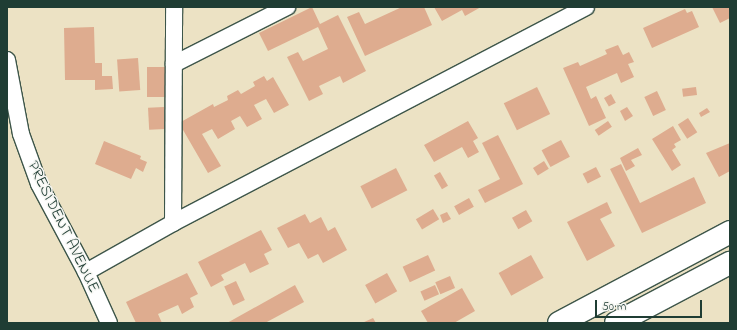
<!DOCTYPE html>
<style>
body{margin:0}
#map{position:relative;width:737px;height:330px;overflow:hidden;background:#ece2c4;font-family:"Indie Flower",sans-serif}
div>[style]{position:absolute}
.building>*{inset:0;background:#deac8f;transform-origin:0 0}
.roads{filter:drop-shadow(1px 0 #3e564a) drop-shadow(-1px 0 #3e564a) drop-shadow(0 1px #3e564a) drop-shadow(0 -1px #3e564a)}
.street>*{height:16px;margin:-8px;padding:0 8px;transform-origin:8px;border-radius:8px;background:#fff}
.secondary>*{height:22px;margin:-11px;padding:0 11px;transform-origin:11px;border-radius:11px;background:#fff}
span{translate:-50% -50%;white-space:nowrap;text-align:center;line-height:1.15;-webkit-text-stroke:3px #f6f6f2;paint-order:stroke}
.street-label{font-size:16px;color:#1f3d34}
.frame{position:absolute;inset:0;border:8px solid #1f3d34;pointer-events:none}
.scale{position:absolute;left:595px;top:300px;width:107px;height:18px;box-sizing:border-box;border:2px solid #1f3d34;border-top:0;padding-left:5px;font-size:12px;line-height:14px;white-space:nowrap;color:#1f3d34;-webkit-text-stroke:3px #f6f6f2;paint-order:stroke}
</style>
<div id="map">
<div class="building">
<i style="clip-path:polygon(312px 7px,320px 24px,338px 15px,366px 71px,343px 83px,340px 76px,319px 86px,323px 94px,309px 101px,287px 57px,298px 52px,303px 61px,328px 49px,318px 27px,268px 51px,259px 33px)"></i>
<i style="clip-path:polygon(402px 7px,424px 7px,432px 25px,365px 56px,347px 17px,359px 12px,365px 24px)"></i>
<i style="clip-path:polygon(434px 7px,481px 7px,465px 16px,462px 10px,442px 21px)"></i>
<i style="clip-path:polygon(712px 7px,730px 7px,730px 18px,720px 23px)"></i>
<i style="clip-path:polygon(685px 9px,687px 13px,692px 11px,699px 27px,652px 48px,643px 28px)"></i>
<i style="clip-path:polygon(94px 27px,95px 63px,102px 63px,102px 76px,112px 76px,113px 89px,95px 90px,95px 80px,65px 80px,64px 28px)"></i>
<i style="clip-path:polygon(618px 45px,623px 55px,629px 52px,634px 62px,628px 64px,634px 77px,621px 83px,617px 73px,586px 87px,591px 99px,596px 96px,606px 118px,589px 126px,563px 68px,578px 62px,580px 66px,607px 54px,605px 50px)"></i>
<i style="left:138px;top:58px;width:32px;height:21px;rotate:86deg"></i>
<i style="left:147px;top:67px;width:20px;height:30px"></i>
<i style="clip-path:polygon(264px 76px,267px 81px,273px 77px,289px 105px,274px 113px,266px 99px,254px 105px,262px 119px,247px 127px,240px 116px,231px 121px,235px 129px,218px 139px,212px 129px,202px 134px,221px 166px,208px 173px,179px 123px,213px 104px,214px 107px,228px 100px,227px 96px,238px 90px,241px 94px,255px 86px,253px 82px)"></i>
<i style="left:537px;top:87px;width:30px;height:37px;rotate:64deg"></i>
<i style="left:696px;top:87px;width:8px;height:14px;rotate:83deg"></i>
<i style="left:657px;top:91px;width:21px;height:14px;rotate:65deg"></i>
<i style="left:611px;top:94px;width:10px;height:8px;rotate:61deg"></i>
<i style="left:164px;top:107px;width:22px;height:16px;rotate:87deg"></i>
<i style="clip-path:polygon(627px 107px,633px 116px,625px 121px,620px 111px)"></i>
<i style="clip-path:polygon(707px 108px,710px 112px,701px 117px,699px 113px)"></i>
<i style="left:688px;top:118px;width:17px;height:12px;rotate:57deg"></i>
<i style="clip-path:polygon(468px 121px,478px 138px,473px 141px,479px 152px,468px 158px,462px 147px,434px 162px,424px 145px)"></i>
<i style="left:608px;top:121px;width:7px;height:16px;rotate:56deg"></i>
<i style="clip-path:polygon(673px 126px,681px 140px,674px 144px,676px 147px,672px 150px,681px 165px,672px 171px,652px 139px)"></i>
<i style="clip-path:polygon(498px 135px,523px 184px,485px 203px,478px 190px,500px 179px,482px 143px)"></i>
<i style="left:561px;top:140px;width:19px;height:22px;rotate:62deg"></i>
<i style="clip-path:polygon(104px 141px,141px 156px,140px 159px,147px 162px,143px 172px,136px 168px,131px 179px,95px 164px)"></i>
<i style="clip-path:polygon(730px 143px,730px 171px,719px 177px,706px 153px)"></i>
<i style="clip-path:polygon(638px 148px,642px 155px,631px 160px,635px 166px,626px 171px,620px 158px)"></i>
<i style="left:544px;top:161px;width:9px;height:13px;rotate:58deg"></i>
<i style="clip-path:polygon(621px 164px,640px 203px,694px 177px,706px 203px,642px 233px,610px 169px)"></i>
<i style="left:596px;top:167px;width:11px;height:15px;rotate:63deg"></i>
<i style="left:396px;top:168px;width:25px;height:40px;rotate:63deg"></i>
<i style="left:440px;top:172px;width:16px;height:7px;rotate:60deg"></i>
<i style="left:469px;top:198px;width:10px;height:17px;rotate:61deg"></i>
<i style="clip-path:polygon(607px 202px,612px 213px,600px 219px,615px 246px,587px 261px,567px 222px)"></i>
<i style="left:433px;top:209px;width:12px;height:20px;rotate:59deg"></i>
<i style="left:526px;top:210px;width:13px;height:16px;rotate:61deg"></i>
<i style="clip-path:polygon(447px 212px,451px 219px,443px 223px,440px 215px)"></i>
<i style="clip-path:polygon(305px 214px,310px 223px,321px 217px,328px 231px,335px 227px,347px 250px,323px 263px,318px 254px,308px 259px,299px 243px,288px 248px,277px 228px)"></i>
<i style="clip-path:polygon(261px 230px,272px 250px,264px 254px,269px 264px,250px 273px,245px 263px,221px 275px,224px 280px,211px 287px,198px 262px)"></i>
<i style="left:428px;top:255px;width:17px;height:28px;rotate:65deg"></i>
<i style="left:531px;top:255px;width:26px;height:37px;rotate:61deg"></i>
<i style="clip-path:polygon(187px 273px,198px 294px,190px 298px,194px 307px,182px 314px,178px 305px,158px 314px,162px 323px,136px 323px,126px 302px)"></i>
<i style="left:387px;top:273px;width:21px;height:25px;rotate:61deg"></i>
<i style="left:450px;top:276px;width:13px;height:16px;rotate:67deg"></i>
<i style="left:236px;top:281px;width:21px;height:13px;rotate:65deg"></i>
<i style="clip-path:polygon(295px 285px,304px 302px,265px 323px,227px 323px)"></i>
<i style="left:435px;top:285px;width:10px;height:16px;rotate:66deg"></i>
<i style="clip-path:polygon(462px 288px,475px 311px,454px 323px,428px 323px,421px 311px)"></i>
<i style="clip-path:polygon(373px 318px,376px 323px,362px 323px)"></i>
</div>
<div class="roads">
<div class="street">
<i style="left:7px;top:60px;width:75px;rotate:79.3deg"></i>
<i style="left:21px;top:134px;width:53px;rotate:70.2deg"></i>
<i style="left:39px;top:184px;width:100px;rotate:61.9deg"></i>
<i style="left:86px;top:272px;width:56px;rotate:65.7deg"></i>
<i style="left:174px;top:64px;width:127px;rotate:-26.8deg"></i>
<i style="left:173px;top:223px;width:216px;rotate:-89.7deg"></i>
<i style="left:86px;top:272px;width:100px;rotate:-29.4deg"></i>
<i style="left:173px;top:223px;width:466px;rotate:-27.6deg"></i>
</div>
<div class="secondary">
<i style="left:559px;top:323px;width:194px;rotate:-28deg"></i>
<i style="left:616px;top:323px;width:129px;rotate:-27.8deg"></i>
</div>
</div>
<div class="street-label">
<span style="left:63px;top:227px;rotate:64deg">PRESIDENT AVENUE</span>
</div>
<div class="frame"></div>
<div class="scale">50 m</div>
</div>
